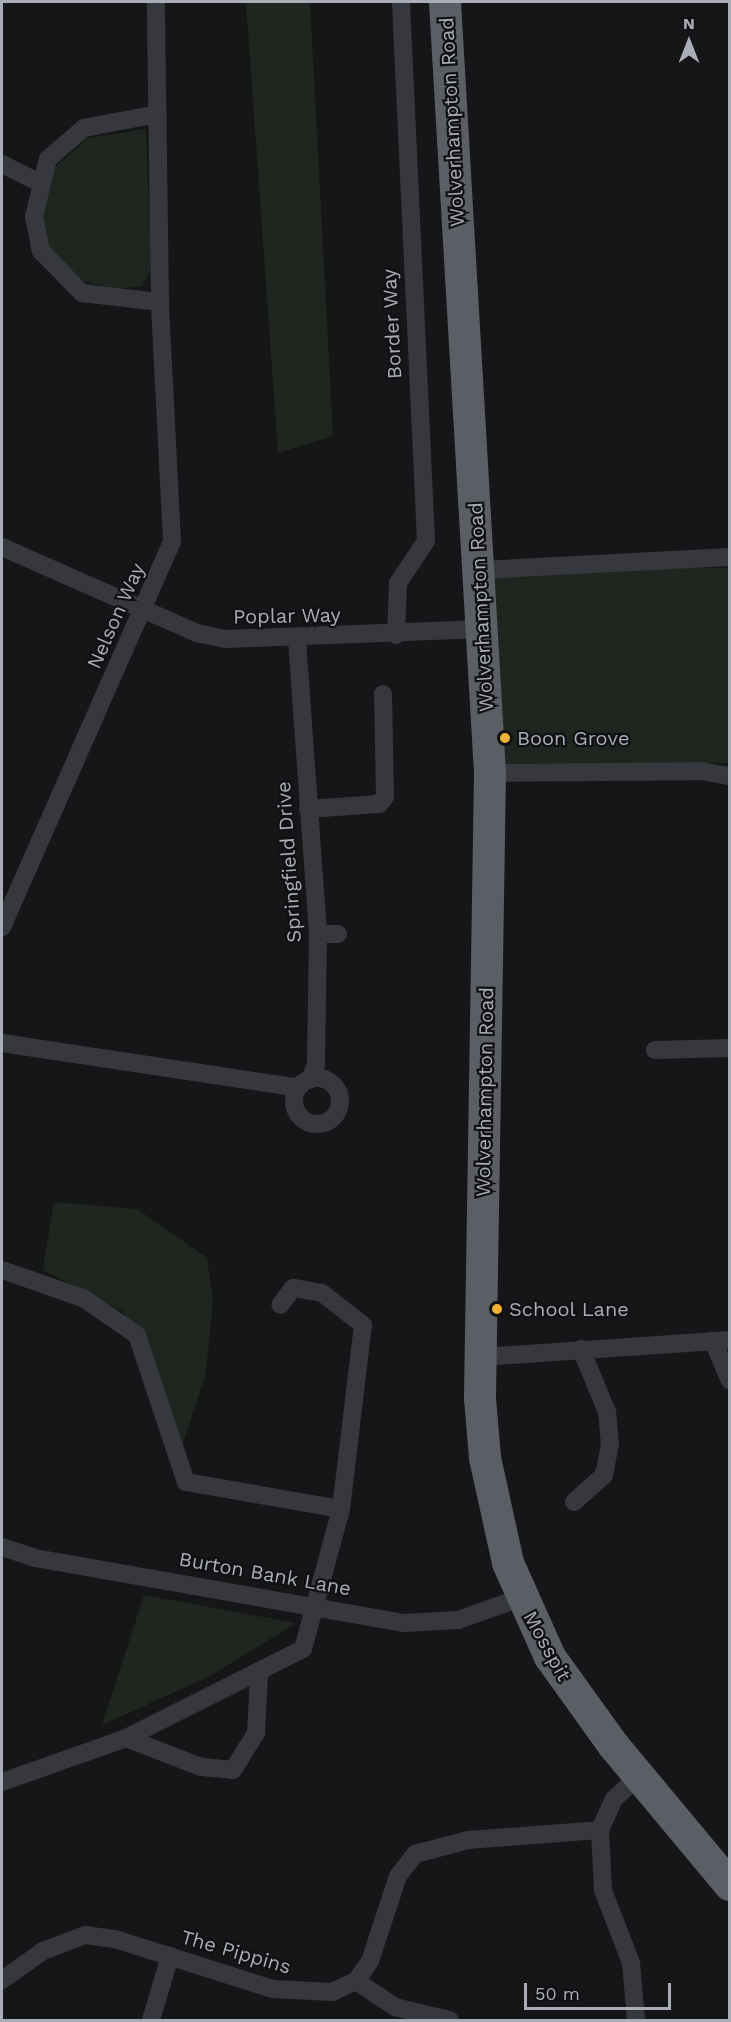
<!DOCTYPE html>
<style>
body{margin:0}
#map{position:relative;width:731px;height:2022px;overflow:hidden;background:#161618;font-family:"Work Sans",sans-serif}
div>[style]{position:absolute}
.green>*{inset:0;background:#1e261f;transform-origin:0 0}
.minor>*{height:18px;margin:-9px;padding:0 9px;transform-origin:9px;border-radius:9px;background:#37383d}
.minor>.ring{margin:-9px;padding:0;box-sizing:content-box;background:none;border:18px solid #37383d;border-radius:50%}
.trunk>*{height:32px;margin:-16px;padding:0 16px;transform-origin:16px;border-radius:16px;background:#5b5e65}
.dots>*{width:16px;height:16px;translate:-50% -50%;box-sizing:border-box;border:3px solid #111113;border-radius:50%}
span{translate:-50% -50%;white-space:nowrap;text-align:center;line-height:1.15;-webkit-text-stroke:4.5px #111113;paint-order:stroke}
.street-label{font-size:20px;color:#a8adb8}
.poi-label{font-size:20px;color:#a8adb8}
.left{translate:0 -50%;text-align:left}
.frame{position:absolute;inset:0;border:3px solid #a8adb8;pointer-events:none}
.north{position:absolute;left:659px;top:12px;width:60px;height:60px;-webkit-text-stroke:4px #111113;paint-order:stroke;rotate:0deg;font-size:16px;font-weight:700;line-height:24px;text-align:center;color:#a8adb8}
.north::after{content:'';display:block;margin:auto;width:21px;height:27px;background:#a8adb8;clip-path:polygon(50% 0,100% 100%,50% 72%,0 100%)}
.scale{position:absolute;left:524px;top:1983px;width:147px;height:27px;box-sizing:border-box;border:3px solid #a8adb8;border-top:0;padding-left:8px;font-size:18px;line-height:21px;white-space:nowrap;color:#a8adb8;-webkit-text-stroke:4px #111113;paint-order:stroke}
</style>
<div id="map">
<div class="green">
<i style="clip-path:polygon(246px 2px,310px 2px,333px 436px,278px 453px)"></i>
<i style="clip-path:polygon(146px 129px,151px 268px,142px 286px,117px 289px,83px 281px,49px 248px,42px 216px,55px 167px,88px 138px)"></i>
<i style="left:729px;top:568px;width:195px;height:240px;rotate:90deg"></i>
<i style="clip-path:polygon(54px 1202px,137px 1209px,207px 1258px,213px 1301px,206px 1373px,181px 1449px,137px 1335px,122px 1311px,43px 1270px)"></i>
<i style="clip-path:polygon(144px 1595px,296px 1623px,210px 1676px,102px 1725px)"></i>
</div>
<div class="minor">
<i style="left:158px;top:114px;width:75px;rotate:169.3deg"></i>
<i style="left:84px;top:128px;width:48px;rotate:139.3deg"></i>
<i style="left:48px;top:159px;width:59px;rotate:103.8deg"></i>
<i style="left:34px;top:216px;width:36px;rotate:79deg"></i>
<i style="left:41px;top:251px;width:59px;rotate:45.7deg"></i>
<i style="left:82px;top:293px;width:79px;rotate:6.6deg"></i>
<i style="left:2px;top:164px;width:42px;rotate:26.6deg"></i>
<i style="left:2px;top:547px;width:213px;rotate:23.8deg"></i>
<i style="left:197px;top:633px;width:29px;rotate:12deg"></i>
<i style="left:225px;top:639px;width:258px;rotate:-2.2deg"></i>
<i style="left:480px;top:570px;width:250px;rotate:-3deg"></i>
<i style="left:396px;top:635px;width:52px;rotate:-87.8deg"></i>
<i style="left:398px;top:583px;width:50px;rotate:-56.3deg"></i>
<i style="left:426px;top:541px;width:540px;rotate:-92.66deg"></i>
<i style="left:297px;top:640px;width:295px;rotate:85.9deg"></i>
<i style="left:318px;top:934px;width:130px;rotate:90.9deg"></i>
<i style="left:316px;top:1064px;width:17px;rotate:111deg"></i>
<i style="left:490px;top:773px;width:211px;rotate:-0.5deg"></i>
<i style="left:701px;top:771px;width:29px;rotate:10deg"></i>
<i style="left:308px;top:809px;width:71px;rotate:-4deg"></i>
<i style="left:379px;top:804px;width:9px;rotate:-49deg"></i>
<i style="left:385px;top:797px;width:103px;rotate:-91.1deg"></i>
<i style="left:2px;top:927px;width:421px;rotate:-66.2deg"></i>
<i style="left:172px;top:542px;width:240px;rotate:-92.9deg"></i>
<i style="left:160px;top:302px;width:300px;rotate:-90.8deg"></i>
<i style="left:318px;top:934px;width:20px"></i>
<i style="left:2px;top:1043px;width:299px;rotate:8.6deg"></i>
<i style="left:655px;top:1050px;width:75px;rotate:-1.5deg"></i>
<i class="ring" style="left:294px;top:1078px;width:28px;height:28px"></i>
<i style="left:2px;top:1270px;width:86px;rotate:19.1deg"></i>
<i style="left:83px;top:1298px;width:65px;rotate:34.4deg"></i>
<i style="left:137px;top:1335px;width:155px;rotate:71.6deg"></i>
<i style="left:186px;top:1482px;width:157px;rotate:9.9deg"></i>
<i style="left:713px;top:1341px;width:43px;rotate:67deg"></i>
<i style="left:481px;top:1357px;width:250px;rotate:-3.9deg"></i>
<i style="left:574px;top:1502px;width:40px;rotate:-42deg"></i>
<i style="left:604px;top:1475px;width:31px;rotate:-79deg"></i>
<i style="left:610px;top:1445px;width:33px;rotate:-95deg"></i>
<i style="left:607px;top:1412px;width:68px;rotate:-112.4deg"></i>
<i style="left:2px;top:1547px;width:35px;rotate:18deg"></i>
<i style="left:35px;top:1558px;width:375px;rotate:10deg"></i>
<i style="left:404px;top:1623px;width:54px;rotate:-3.2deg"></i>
<i style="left:458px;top:1620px;width:66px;rotate:-19.5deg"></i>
<i style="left:126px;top:1738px;width:80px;rotate:21.1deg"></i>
<i style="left:201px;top:1767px;width:32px;rotate:5deg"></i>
<i style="left:233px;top:1770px;width:44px;rotate:-58.1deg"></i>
<i style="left:256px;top:1733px;width:57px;rotate:-87deg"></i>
<i style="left:2px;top:1782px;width:132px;rotate:-19.5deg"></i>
<i style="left:126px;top:1738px;width:198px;rotate:-26.7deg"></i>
<i style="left:303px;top:1649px;width:145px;rotate:-74.8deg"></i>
<i style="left:341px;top:1509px;width:185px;rotate:-83.2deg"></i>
<i style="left:363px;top:1325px;width:52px;rotate:-142deg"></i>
<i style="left:322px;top:1293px;width:29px;rotate:-170deg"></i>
<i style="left:293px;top:1288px;width:21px;rotate:127deg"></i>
<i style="left:2px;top:1980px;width:50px;rotate:-35.3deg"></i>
<i style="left:43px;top:1951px;width:45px;rotate:-20.9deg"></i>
<i style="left:85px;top:1935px;width:30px;rotate:8deg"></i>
<i style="left:115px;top:1939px;width:166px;rotate:17.6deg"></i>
<i style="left:273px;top:1989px;width:59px;rotate:2.9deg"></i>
<i style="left:332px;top:1992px;width:26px;rotate:-25deg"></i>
<i style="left:356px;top:1981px;width:24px;rotate:-55deg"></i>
<i style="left:370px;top:1961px;width:89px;rotate:-71.8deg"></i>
<i style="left:398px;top:1876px;width:28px;rotate:-52deg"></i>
<i style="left:415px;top:1854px;width:55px;rotate:-14.8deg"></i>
<i style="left:468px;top:1840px;width:132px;rotate:-4.3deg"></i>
<i style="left:356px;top:1981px;width:47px;rotate:33.7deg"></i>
<i style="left:395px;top:2007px;width:56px;rotate:13.5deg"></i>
<i style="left:151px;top:2020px;width:67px;rotate:-73.5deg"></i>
<i style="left:636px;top:2020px;width:57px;rotate:-95deg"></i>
<i style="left:631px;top:1963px;width:78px;rotate:-111deg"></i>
<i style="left:603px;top:1890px;width:60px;rotate:-92.9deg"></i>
<i style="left:600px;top:1830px;width:34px;rotate:-66deg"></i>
<i style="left:614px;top:1799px;width:35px;rotate:-43deg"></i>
</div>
<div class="trunk">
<i style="left:445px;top:2px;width:772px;rotate:86.66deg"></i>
<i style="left:490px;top:773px;width:625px;rotate:90.92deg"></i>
<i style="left:480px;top:1398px;width:60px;rotate:85.2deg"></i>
<i style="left:485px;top:1458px;width:107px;rotate:77.6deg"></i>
<i style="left:508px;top:1563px;width:103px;rotate:65.9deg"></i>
<i style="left:550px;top:1657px;width:110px;rotate:54.3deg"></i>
<i style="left:614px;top:1746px;width:181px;rotate:50.2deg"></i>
</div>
<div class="dots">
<i style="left:505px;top:738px;background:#f2b134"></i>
<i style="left:497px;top:1309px;background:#f2b134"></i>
</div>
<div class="street-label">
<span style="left:452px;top:122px;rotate:-93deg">Wolverhampton Road</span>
<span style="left:392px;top:324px;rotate:-93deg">Border Way</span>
<span style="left:481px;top:607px;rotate:-93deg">Wolverhampton Road</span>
<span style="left:116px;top:616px;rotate:-66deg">Nelson Way</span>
<span style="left:287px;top:616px;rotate:-1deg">Poplar Way</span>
<span style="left:289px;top:862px;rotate:-94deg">Springfield Drive</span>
<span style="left:485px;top:1092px;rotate:-89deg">Wolverhampton Road</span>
<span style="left:265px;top:1574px;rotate:10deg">Burton Bank Lane</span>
<span style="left:547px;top:1646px;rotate:61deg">Mosspit</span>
<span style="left:236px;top:1952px;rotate:16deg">The Pippins</span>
</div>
<div class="poi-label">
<span class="left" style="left:517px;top:738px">Boon Grove</span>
<span class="left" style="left:509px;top:1309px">School Lane</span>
</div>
<div class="frame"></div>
<div class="north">N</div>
<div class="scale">50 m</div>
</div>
